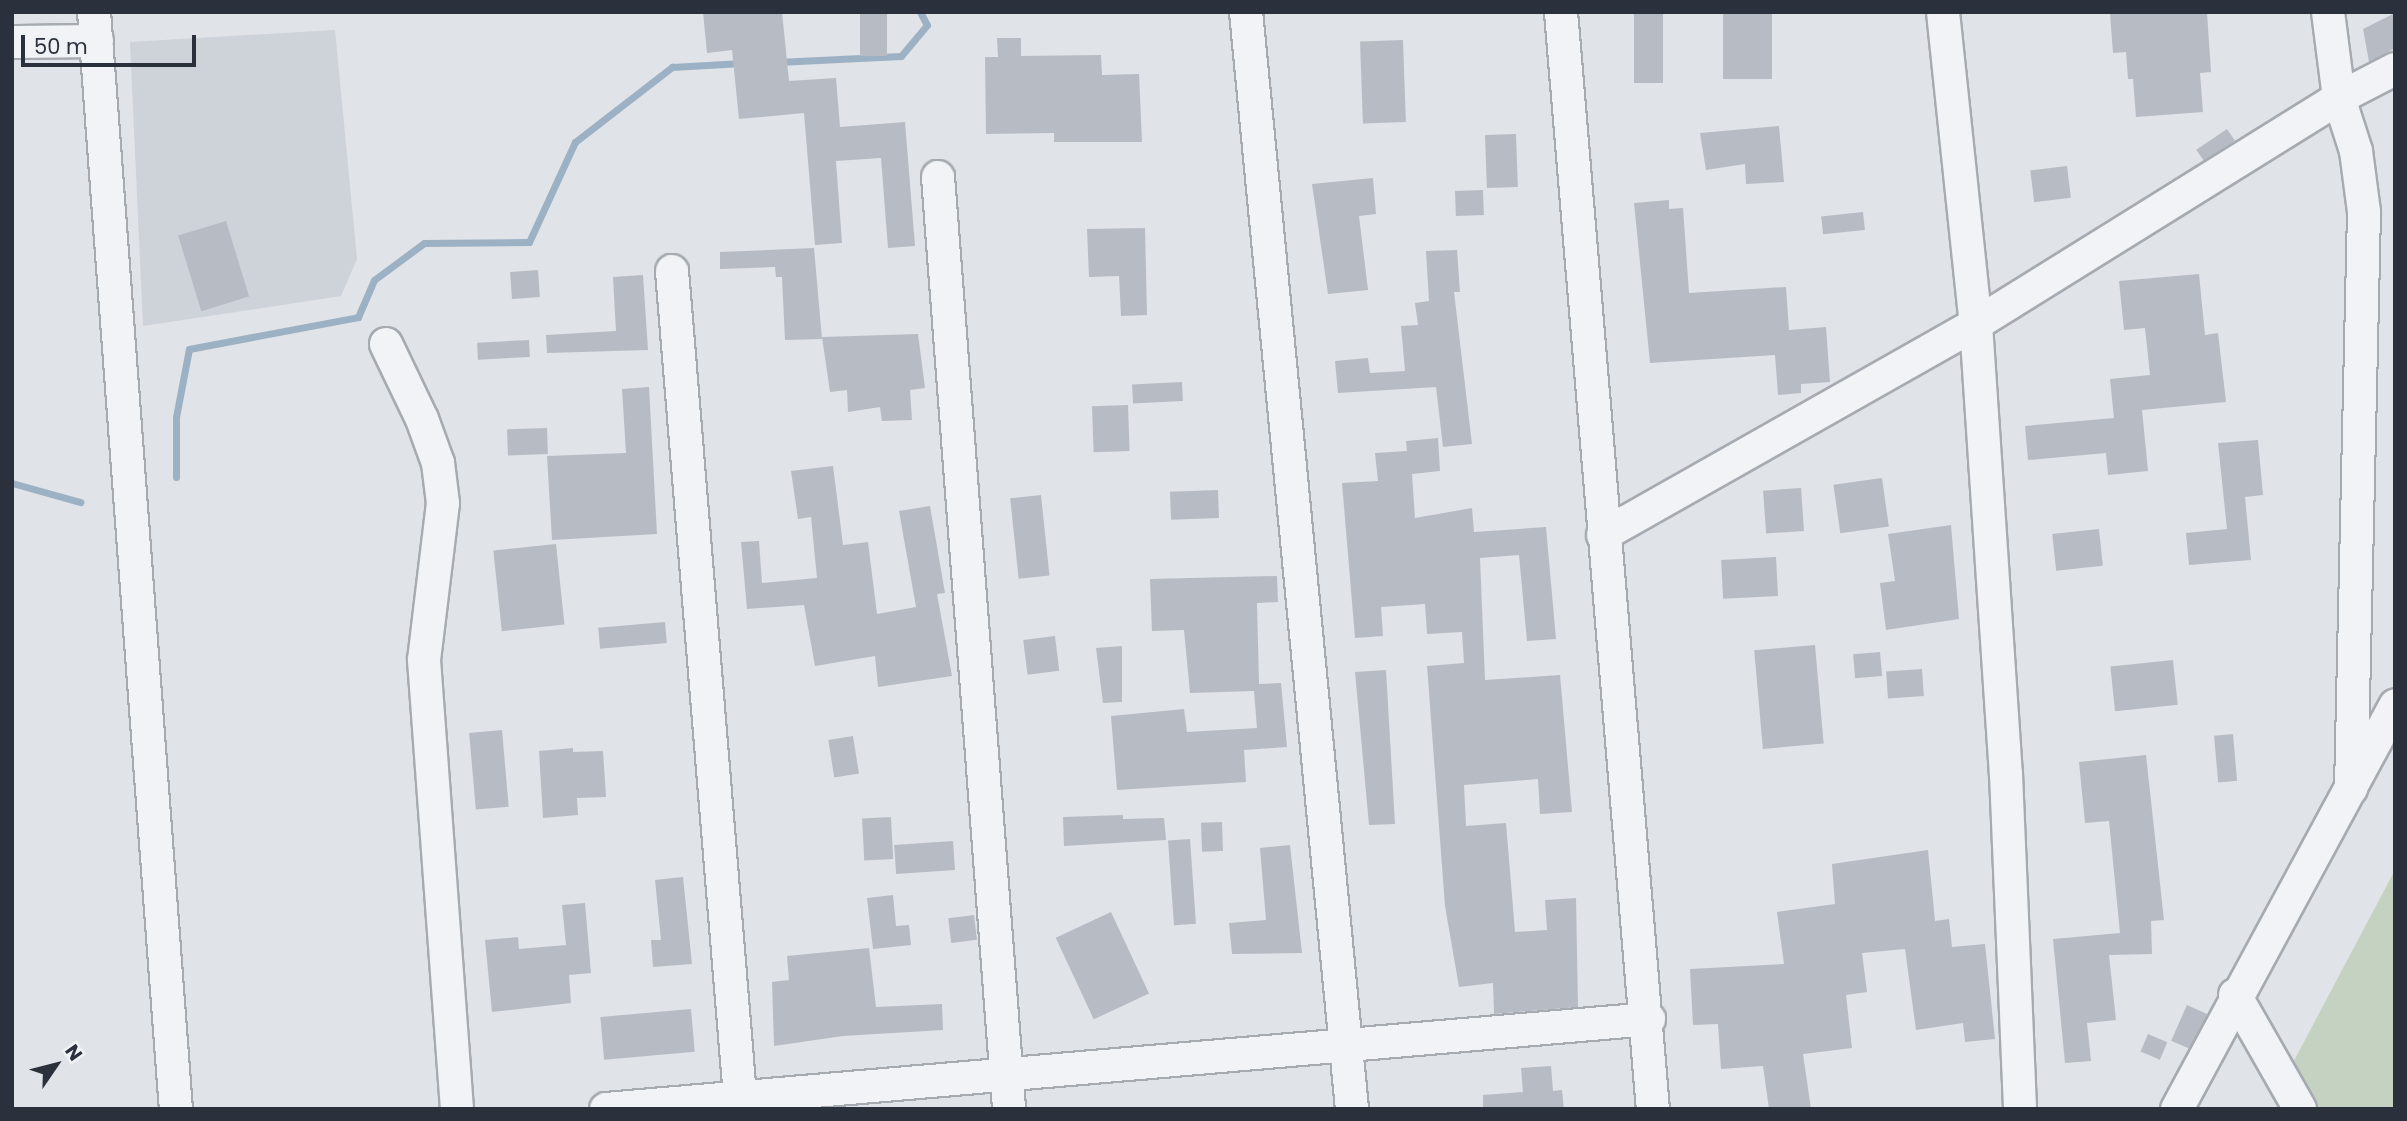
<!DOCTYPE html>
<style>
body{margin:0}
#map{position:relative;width:2407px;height:1121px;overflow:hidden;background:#e0e3e7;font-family:Poppins,sans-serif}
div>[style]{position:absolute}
.built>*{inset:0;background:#ced2d9}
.green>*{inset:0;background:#c5d1c1}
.stream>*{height:7px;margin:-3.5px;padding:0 3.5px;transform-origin:3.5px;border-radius:3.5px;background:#9db1c5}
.building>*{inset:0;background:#b7bcc4;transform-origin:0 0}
.roads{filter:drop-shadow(2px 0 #a6aab1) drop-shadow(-2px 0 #a6aab1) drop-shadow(0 2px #a6aab1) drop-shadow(0 -2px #a6aab1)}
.minor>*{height:32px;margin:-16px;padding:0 16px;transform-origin:16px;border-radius:16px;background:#f2f3f6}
span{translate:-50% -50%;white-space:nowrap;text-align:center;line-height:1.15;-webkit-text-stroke:5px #eff2f5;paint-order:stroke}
.frame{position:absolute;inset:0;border:14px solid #2a313d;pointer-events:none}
.north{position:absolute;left:21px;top:1030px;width:70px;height:70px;-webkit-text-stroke:5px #eff2f5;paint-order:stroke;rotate:55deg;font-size:19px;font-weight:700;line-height:28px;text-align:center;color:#2a313d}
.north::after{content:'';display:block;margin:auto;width:24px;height:32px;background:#2a313d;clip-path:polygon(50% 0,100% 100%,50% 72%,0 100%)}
.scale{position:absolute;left:21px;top:35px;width:175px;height:32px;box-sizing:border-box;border:4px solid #2a313d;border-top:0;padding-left:9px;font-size:21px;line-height:24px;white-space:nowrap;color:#2a313d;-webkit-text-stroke:5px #eff2f5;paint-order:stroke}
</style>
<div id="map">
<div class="built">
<i style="clip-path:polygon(335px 30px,357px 259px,341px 296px,143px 326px,130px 42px)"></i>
</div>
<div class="green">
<i style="clip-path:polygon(2395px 870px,2395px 1109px,2310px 1109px,2287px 1074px)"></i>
</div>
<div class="stream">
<i style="left:778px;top:62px;width:123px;rotate:-2.8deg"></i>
<i style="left:901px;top:56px;width:40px;rotate:-50deg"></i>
<i style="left:927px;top:25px;width:15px;rotate:-118deg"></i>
<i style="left:176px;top:477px;width:60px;rotate:-90deg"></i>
<i style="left:176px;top:417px;width:69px;rotate:-79.2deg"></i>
<i style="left:189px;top:349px;width:172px;rotate:-10.7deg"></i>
<i style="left:358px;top:317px;width:40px;rotate:-66.6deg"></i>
<i style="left:374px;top:280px;width:62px;rotate:-36.5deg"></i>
<i style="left:424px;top:243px;width:105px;rotate:-0.5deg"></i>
<i style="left:529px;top:242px;width:110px;rotate:-65.3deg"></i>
<i style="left:575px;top:142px;width:123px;rotate:-37.7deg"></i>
<i style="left:672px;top:67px;width:70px;rotate:-3.3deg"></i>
<i style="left:12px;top:483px;width:71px;rotate:15.6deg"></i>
</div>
<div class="building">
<i style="clip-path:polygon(703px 12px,782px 12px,789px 81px,836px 78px,840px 127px,905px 122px,915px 246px,888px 248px,881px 158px,836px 161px,842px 243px,815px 245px,804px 113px,739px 119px,732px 50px,707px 53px)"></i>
<i style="left:860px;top:12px;width:27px;height:44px"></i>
<i style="left:1634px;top:12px;width:29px;height:71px"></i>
<i style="left:1723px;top:12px;width:49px;height:67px"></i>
<i style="clip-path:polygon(2207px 12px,2211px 72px,2200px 73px,2203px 112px,2136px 117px,2133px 79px,2128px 79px,2126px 52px,2113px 53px,2110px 14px)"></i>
<i style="clip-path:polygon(2395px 13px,2395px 48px,2369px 62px,2363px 29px)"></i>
<i style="clip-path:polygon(997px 38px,1021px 38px,1021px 56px,1101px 55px,1102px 75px,1139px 74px,1142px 142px,1054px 142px,1054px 133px,986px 134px,985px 57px,998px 57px)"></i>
<i style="left:1403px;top:40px;width:82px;height:43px;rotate:88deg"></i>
<i style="clip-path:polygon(1779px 126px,1784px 182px,1746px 184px,1745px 164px,1706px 170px,1700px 133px)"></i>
<i style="left:2227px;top:129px;width:14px;height:37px;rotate:56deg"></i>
<i style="left:1516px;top:134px;width:53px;height:31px;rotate:88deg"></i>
<i style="left:2067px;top:166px;width:32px;height:37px;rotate:83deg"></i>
<i style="clip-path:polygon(1373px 178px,1376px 214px,1359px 216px,1368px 290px,1328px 294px,1312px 184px)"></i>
<i style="left:1483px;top:190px;width:25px;height:28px;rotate:88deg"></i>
<i style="clip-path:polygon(1669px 200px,1669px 209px,1683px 208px,1689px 293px,1786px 287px,1789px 330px,1826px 327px,1830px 382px,1801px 384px,1801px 393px,1778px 395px,1775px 355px,1650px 363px,1634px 203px)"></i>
<i style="left:1863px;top:212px;width:18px;height:42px;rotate:84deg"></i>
<i style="left:226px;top:221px;width:79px;height:50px;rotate:73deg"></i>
<i style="clip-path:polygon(1145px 228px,1147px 315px,1121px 316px,1119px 276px,1089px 277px,1087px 229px)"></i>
<i style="clip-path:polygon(814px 248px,822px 339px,785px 340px,782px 277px,776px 277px,775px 267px,720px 269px,720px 252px)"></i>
<i style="clip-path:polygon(1457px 250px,1460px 292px,1454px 292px,1472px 444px,1443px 447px,1436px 387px,1338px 393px,1335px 361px,1368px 358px,1370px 373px,1405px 371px,1401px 326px,1418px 325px,1415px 303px,1429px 301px,1426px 251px)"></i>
<i style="left:538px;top:270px;width:27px;height:28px;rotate:86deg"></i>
<i style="clip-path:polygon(2199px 274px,2205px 335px,2218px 333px,2226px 402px,2142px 410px,2148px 471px,2108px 475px,2106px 453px,2028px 460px,2025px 426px,2114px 418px,2110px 379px,2150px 375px,2145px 328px,2124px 330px,2119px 281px)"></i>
<i style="clip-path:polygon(643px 275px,648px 350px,547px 353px,546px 335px,616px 331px,613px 277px)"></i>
<i style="clip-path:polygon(918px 334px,925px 388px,910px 390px,912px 420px,882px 421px,880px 407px,848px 412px,847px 390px,830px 392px,822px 337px)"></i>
<i style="left:529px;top:340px;width:17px;height:52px;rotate:87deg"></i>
<i style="left:1182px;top:382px;width:19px;height:50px;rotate:87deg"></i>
<i style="clip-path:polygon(649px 387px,657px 534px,552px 540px,547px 456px,626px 453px,622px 389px)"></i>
<i style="left:1128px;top:405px;width:46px;height:36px;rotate:88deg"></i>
<i style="left:547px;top:428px;width:26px;height:40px;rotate:88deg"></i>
<i style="clip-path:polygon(1438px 438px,1440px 471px,1412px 474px,1415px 518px,1472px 508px,1474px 532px,1546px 527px,1556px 639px,1527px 641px,1519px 555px,1480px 558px,1485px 680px,1560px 675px,1572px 812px,1540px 814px,1538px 779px,1464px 785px,1466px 826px,1506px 823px,1515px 932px,1547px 930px,1545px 900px,1576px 898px,1578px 1007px,1494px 1014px,1493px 983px,1459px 987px,1445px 906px,1427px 666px,1464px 663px,1462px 632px,1427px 634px,1425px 604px,1381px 607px,1383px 636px,1355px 638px,1342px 483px,1378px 481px,1375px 453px,1407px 451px,1406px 441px)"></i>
<i style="clip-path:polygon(2258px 440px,2263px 495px,2245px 497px,2251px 560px,2189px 565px,2186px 533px,2227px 529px,2218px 443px)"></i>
<i style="clip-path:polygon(833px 466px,843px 545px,868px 542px,877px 614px,916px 607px,899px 511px,930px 506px,945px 593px,937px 594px,952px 676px,878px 687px,875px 656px,815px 666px,804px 605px,747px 609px,741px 542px,759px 541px,762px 583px,817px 578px,811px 517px,798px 519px,791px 471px)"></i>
<i style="left:1882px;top:478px;width:49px;height:49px;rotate:82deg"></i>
<i style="left:1801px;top:488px;width:43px;height:38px;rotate:86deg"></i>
<i style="left:1218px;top:490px;width:28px;height:48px;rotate:88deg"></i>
<i style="left:1041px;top:495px;width:81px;height:31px;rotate:84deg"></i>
<i style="clip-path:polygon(1951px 525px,1959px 619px,1886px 630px,1880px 583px,1895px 581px,1888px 534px)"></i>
<i style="left:2099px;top:529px;width:37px;height:47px;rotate:84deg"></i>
<i style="left:556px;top:544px;width:81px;height:63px;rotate:84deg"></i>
<i style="left:1776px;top:557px;width:39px;height:55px;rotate:87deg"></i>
<i style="clip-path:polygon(1277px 576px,1278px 602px,1257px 603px,1259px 684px,1281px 683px,1287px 747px,1244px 750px,1246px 782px,1117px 790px,1111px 716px,1184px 709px,1187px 732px,1257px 728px,1254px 691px,1190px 693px,1184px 630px,1152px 631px,1150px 579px)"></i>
<i style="left:665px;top:622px;width:21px;height:67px;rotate:85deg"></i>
<i style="left:1055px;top:636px;width:35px;height:32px;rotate:83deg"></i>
<i style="left:1815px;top:645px;width:99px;height:61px;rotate:85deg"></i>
<i style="clip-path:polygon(1122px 646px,1122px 702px,1103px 703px,1096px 648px)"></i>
<i style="left:1880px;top:652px;width:24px;height:27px;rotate:85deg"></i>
<i style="left:2173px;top:660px;width:45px;height:63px;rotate:84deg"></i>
<i style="left:1922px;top:669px;width:27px;height:36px;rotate:86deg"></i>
<i style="clip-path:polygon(1386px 670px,1395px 824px,1369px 825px,1355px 672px)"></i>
<i style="left:502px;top:730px;width:77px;height:33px;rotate:85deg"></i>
<i style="left:2233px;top:734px;width:47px;height:19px;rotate:85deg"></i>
<i style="left:853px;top:736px;width:38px;height:25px;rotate:81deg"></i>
<i style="clip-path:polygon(573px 748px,573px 752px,603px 751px,606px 797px,577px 798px,578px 815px,543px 818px,539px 751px)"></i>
<i style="clip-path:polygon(2146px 755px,2164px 920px,2151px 921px,2152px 954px,2109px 955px,2116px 1020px,2087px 1023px,2091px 1061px,2065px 1063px,2053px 939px,2120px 933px,2109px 821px,2085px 823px,2079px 762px)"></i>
<i style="clip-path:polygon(1123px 815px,1123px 819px,1164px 818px,1166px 840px,1064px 846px,1063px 817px)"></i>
<i style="left:891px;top:817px;width:42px;height:29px;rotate:87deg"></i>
<i style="left:1222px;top:822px;width:29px;height:21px;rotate:88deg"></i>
<i style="left:1190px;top:839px;width:85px;height:22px;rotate:86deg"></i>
<i style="left:953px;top:841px;width:29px;height:59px;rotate:86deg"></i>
<i style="clip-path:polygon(1290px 845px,1302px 953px,1232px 954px,1229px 923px,1266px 920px,1260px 848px)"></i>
<i style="clip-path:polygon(1928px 850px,1935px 921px,1949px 919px,1952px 947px,1985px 944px,1995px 1039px,1965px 1042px,1963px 1023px,1916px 1030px,1905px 949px,1862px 953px,1867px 992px,1846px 995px,1852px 1048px,1803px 1054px,1811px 1109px,1769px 1109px,1763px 1066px,1721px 1069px,1718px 1024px,1693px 1025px,1690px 969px,1784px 964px,1777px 912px,1835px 904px,1832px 864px)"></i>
<i style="clip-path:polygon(683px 877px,692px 964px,653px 967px,651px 940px,661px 940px,655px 880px)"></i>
<i style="clip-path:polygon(893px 895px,896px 926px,909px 925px,911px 945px,873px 949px,867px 898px)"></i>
<i style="clip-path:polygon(585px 903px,591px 973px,569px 975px,571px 1003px,492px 1012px,485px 940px,518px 937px,519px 949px,566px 945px,562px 905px)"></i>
<i style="left:1111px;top:912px;width:90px;height:61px;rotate:65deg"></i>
<i style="left:974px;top:915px;width:25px;height:26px;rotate:83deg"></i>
<i style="clip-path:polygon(869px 948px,876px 1007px,942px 1004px,943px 1030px,843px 1036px,774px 1046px,772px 982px,789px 980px,787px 956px)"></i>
<i style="left:2187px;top:1005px;width:22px;height:39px;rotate:24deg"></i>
<i style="left:691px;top:1009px;width:43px;height:91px;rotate:85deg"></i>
<i style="left:2148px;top:1034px;width:21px;height:19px;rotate:23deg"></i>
<i style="clip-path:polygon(1551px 1066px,1553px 1091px,1562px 1090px,1564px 1109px,1483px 1109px,1483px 1095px,1523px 1092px,1521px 1068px)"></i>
</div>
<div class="roads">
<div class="minor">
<i style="left:94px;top:12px;width:1100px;rotate:85.73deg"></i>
<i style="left:1246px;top:12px;width:1102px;rotate:84.48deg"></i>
<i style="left:1561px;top:12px;width:1101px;rotate:85.21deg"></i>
<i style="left:1943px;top:12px;width:314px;rotate:84deg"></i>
<i style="left:1976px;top:324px;width:451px;rotate:86.2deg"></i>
<i style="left:2006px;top:774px;width:335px;rotate:87.6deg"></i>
<i style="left:2328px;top:12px;width:87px;rotate:82.7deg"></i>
<i style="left:2339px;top:98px;width:56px;rotate:72.2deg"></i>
<i style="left:2356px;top:151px;width:62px;rotate:82.5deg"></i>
<i style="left:2364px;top:212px;width:577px;rotate:91.29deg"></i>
<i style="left:12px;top:42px;width:85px;rotate:-0.7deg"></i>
<i style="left:938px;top:177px;width:935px;rotate:85.64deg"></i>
<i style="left:672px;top:271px;width:841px;rotate:85.29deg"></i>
<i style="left:386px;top:344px;width:83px;rotate:64.4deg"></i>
<i style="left:422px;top:419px;width:47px;rotate:70deg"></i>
<i style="left:438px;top:463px;width:40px;rotate:82.9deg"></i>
<i style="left:443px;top:503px;width:158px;rotate:96.9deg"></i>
<i style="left:424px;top:660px;width:450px;rotate:85.8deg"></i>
<i style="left:1603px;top:535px;width:429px;rotate:-29.5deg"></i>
<i style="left:1976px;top:324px;width:428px;rotate:-31.9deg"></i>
<i style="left:2339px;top:98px;width:63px;rotate:-27.4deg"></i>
<i style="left:2235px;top:995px;width:131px;rotate:60.3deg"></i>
<i style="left:606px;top:1109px;width:1047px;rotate:-4.93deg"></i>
<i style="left:2177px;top:1109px;width:459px;rotate:-61.6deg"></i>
</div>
</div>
<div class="frame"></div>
<div class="north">N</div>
<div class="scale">50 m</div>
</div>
